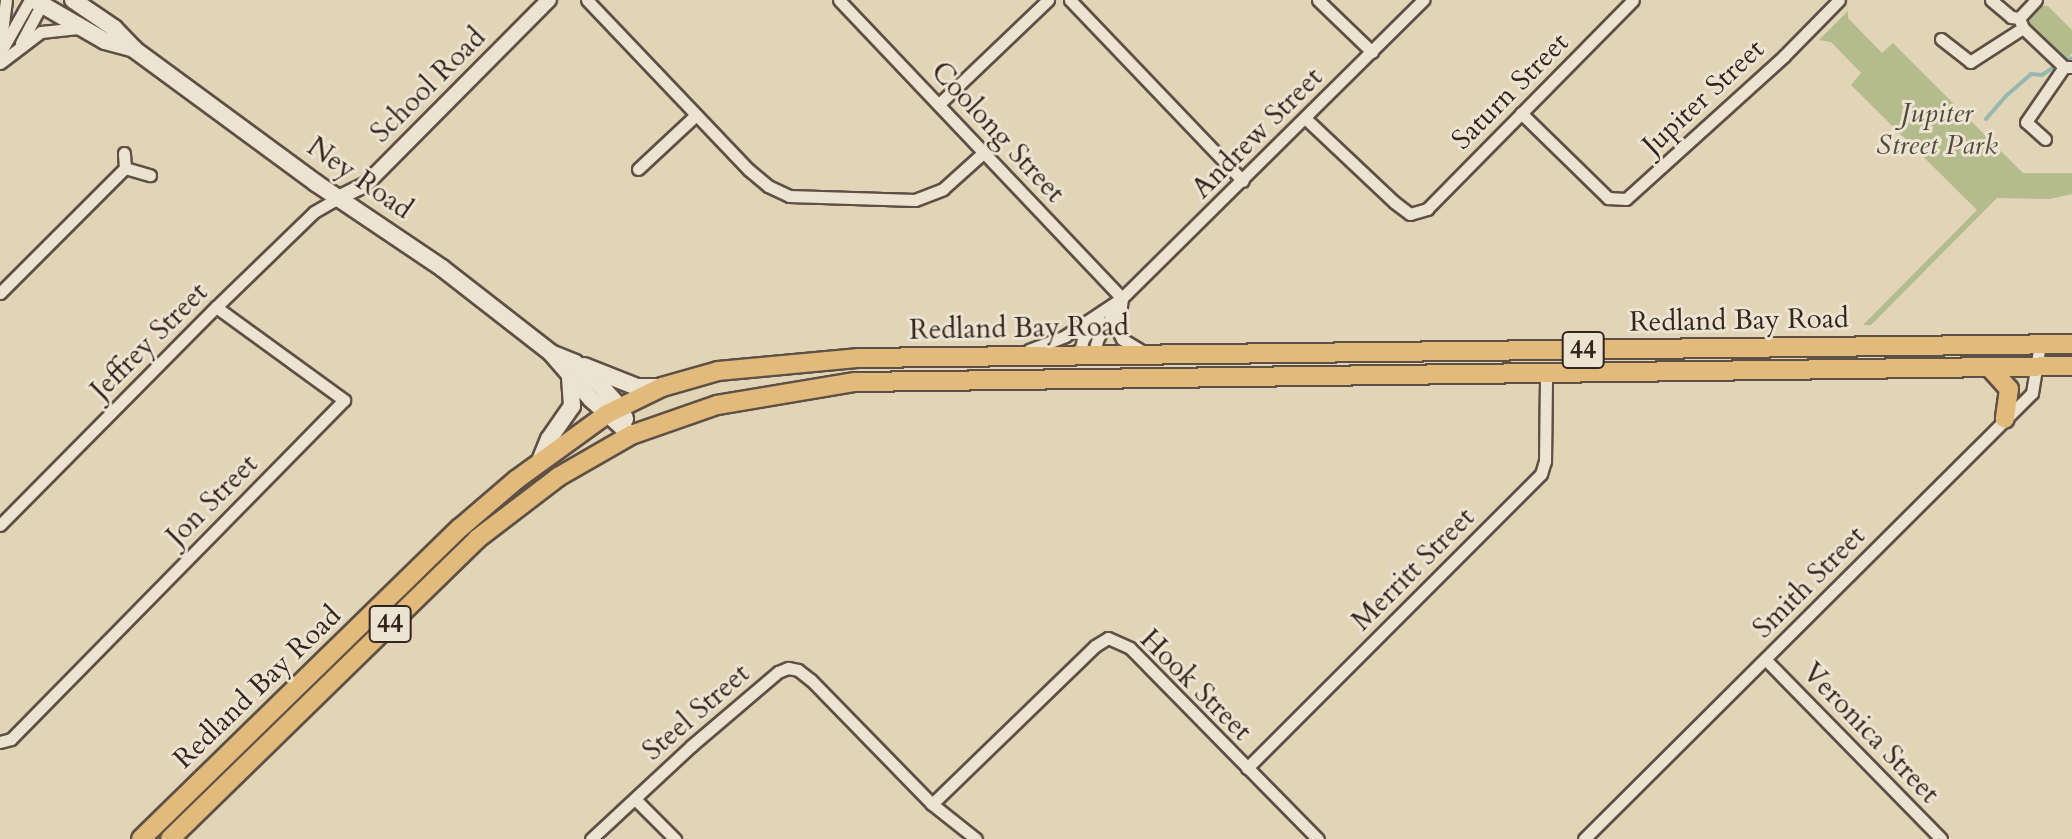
<!DOCTYPE html>
<style>
body{margin:0}
#map{position:relative;width:2072px;height:839px;overflow:hidden;background:#e2d4b7;font-family:Cardo,serif}
div>[style]{position:absolute}
.green>*{inset:0;background:#b4bc8e}
.stream>*{height:4px;margin:-2px;padding:0 2px;transform-origin:2px;border-radius:2px;background:#95b8b0}
.roads{filter:drop-shadow(2px 0 #5e5045) drop-shadow(-2px 0 #5e5045) drop-shadow(0 2px #5e5045) drop-shadow(0 -2px #5e5045)}
.minor>*{height:11px;margin:-5.5px;padding:0 5.5px;transform-origin:5.5px;border-radius:5.5px;background:#ece3d0}
.tertiary>*{height:14px;margin:-7px;padding:0 7px;transform-origin:7px;border-radius:7px;background:#ece3d0}
.secondary>*{height:16px;margin:-8px;padding:0 8px;transform-origin:8px;border-radius:8px;background:#ece3d0}
.primary>*{height:18px;margin:-9px;padding:0 9px;transform-origin:9px;border-radius:9px;background:#e1ba7c}
span{translate:-50% -50%;white-space:nowrap;text-align:center;line-height:1.15;-webkit-text-stroke:6px #ece3d0;paint-order:stroke}
.shield-label span{padding:2px 6px;background:#ece3d0;border:2px solid;border-radius:6px;-webkit-text-stroke-width:0}
.shield-label{font-size:26px;color:#32241f;font-weight:700}
.street-label{font-size:28px;color:#32241f}
.park-label{font-size:28px;color:#524a3b;font-style:italic}
</style>
<div id="map">
<div class="green">
<i style="clip-path:polygon(2042px 6px,2048px 6px,2072px 30px,2072px 53px,2067px 58px,2063px 58px,2029px 26px,2029px 21px)"></i>
<i style="clip-path:polygon(1848px 11px,1848px 18px,1882px 53px,1893px 43px,2023px 173px,2072px 173px,2072px 194px,2050px 199px,1997px 198px,1871px 325px,1863px 325px,1977px 210px,1851px 85px,1861px 73px,1831px 42px,1819px 40px)"></i>
</div>
<div class="stream">
<i style="left:2063px;top:61px;width:9px;rotate:-18deg"></i>
<i style="left:1986px;top:119px;width:30px;rotate:-49deg"></i>
<i style="left:2006px;top:96px;width:33px;rotate:-41deg"></i>
<i style="left:2031px;top:74px;width:11px;rotate:5deg"></i>
<i style="left:2042px;top:75px;width:11px;rotate:-34deg"></i>
</div>
<div class="roads">
<div class="minor">
<i style="left:587px;top:0;width:235px;rotate:46.4deg"></i>
<i style="left:749px;top:170px;width:25px;rotate:40deg"></i>
<i style="left:768px;top:186px;width:23px;rotate:25deg"></i>
<i style="left:789px;top:196px;width:126px;rotate:1.8deg"></i>
<i style="left:915px;top:200px;width:30px;rotate:-21deg"></i>
<i style="left:943px;top:189px;width:54px;rotate:-42deg"></i>
<i style="left:839px;top:0;width:411px;rotate:46.5deg"></i>
<i style="left:1070px;top:0;width:250px;rotate:46.3deg"></i>
<i style="left:1318px;top:0;width:75px;rotate:43.9deg"></i>
<i style="left:1991px;top:0;width:26px;rotate:40deg"></i>
<i style="left:2011px;top:17px;width:8px;rotate:7deg"></i>
<i style="left:2036px;top:0;width:25px;rotate:133deg"></i>
<i style="left:2019px;top:18px;width:11px;rotate:68deg"></i>
<i style="left:2023px;top:28px;width:57px;rotate:43.6deg"></i>
<i style="left:2064px;top:67px;width:8px"></i>
<i style="left:1941px;top:39px;width:37px;rotate:38deg"></i>
<i style="left:1970px;top:62px;width:63px;rotate:-32.7deg"></i>
<i style="left:21px;top:43px;width:49px;rotate:-61.9deg"></i>
<i style="left:0;top:48px;width:48px;rotate:-82.9deg"></i>
<i style="left:0;top:53px;width:61px;rotate:-60.5deg"></i>
<i style="left:0;top:63px;width:51px;rotate:-37.1deg"></i>
<i style="left:41px;top:32px;width:37px;rotate:-6deg"></i>
<i style="left:939px;top:104px;width:151px;rotate:-43.7deg"></i>
<i style="left:1521px;top:113px;width:122px;rotate:44.3deg"></i>
<i style="left:1608px;top:198px;width:18px;rotate:3deg"></i>
<i style="left:1626px;top:199px;width:213px;rotate:-42.1deg"></i>
<i style="left:1784px;top:56px;width:78px;rotate:-45.5deg"></i>
<i style="left:1306px;top:119px;width:121px;rotate:43.3deg"></i>
<i style="left:1394px;top:202px;width:20px;rotate:37deg"></i>
<i style="left:1410px;top:214px;width:18px;rotate:-16deg"></i>
<i style="left:1427px;top:209px;width:293px;rotate:-45.4deg"></i>
<i style="left:2045px;top:139px;width:25px;rotate:-138deg"></i>
<i style="left:2026px;top:122px;width:67px;rotate:-55.4deg"></i>
<i style="left:125px;top:168px;width:26px;rotate:16deg"></i>
<i style="left:638px;top:169px;width:79px;rotate:-43deg"></i>
<i style="left:0;top:293px;width:177px;rotate:-45deg"></i>
<i style="left:125px;top:168px;width:15px;rotate:-94deg"></i>
<i style="left:1122px;top:298px;width:33px;rotate:97deg"></i>
<i style="left:1118px;top:331px;width:9px;rotate:63deg"></i>
<i style="left:1122px;top:339px;width:26px;rotate:31deg"></i>
<i style="left:1029px;top:350px;width:39px;rotate:-21deg"></i>
<i style="left:1065px;top:336px;width:69px;rotate:-33.7deg"></i>
<i style="left:1122px;top:298px;width:424px;rotate:-44.7deg"></i>
<i style="left:1093px;top:355px;width:18px;rotate:-74deg"></i>
<i style="left:1098px;top:338px;width:37px;rotate:-59deg"></i>
<i style="left:1079px;top:356px;width:17px;rotate:-77deg"></i>
<i style="left:1083px;top:339px;width:26px;rotate:-54deg"></i>
<i style="left:0;top:525px;width:307px;rotate:-45.3deg"></i>
<i style="left:216px;top:307px;width:136px;rotate:-44.1deg"></i>
<i style="left:314px;top:212px;width:28px;rotate:-30deg"></i>
<i style="left:1766px;top:660px;width:250px;rotate:45.6deg"></i>
<i style="left:0;top:742px;width:11px;rotate:-15deg"></i>
<i style="left:11px;top:739px;width:475px;rotate:-45.5deg"></i>
<i style="left:344px;top:400px;width:158px;rotate:-144deg"></i>
<i style="left:1247px;top:768px;width:416px;rotate:-45deg"></i>
<i style="left:1541px;top:474px;width:14px;rotate:-73deg"></i>
<i style="left:1545px;top:461px;width:87px;rotate:-89.3deg"></i>
<i style="left:635px;top:799px;width:57px;rotate:45deg"></i>
<i style="left:932px;top:804px;width:227px;rotate:-44.1deg"></i>
<i style="left:1095px;top:646px;width:15px;rotate:-32deg"></i>
<i style="left:1108px;top:638px;width:24px;rotate:24deg"></i>
<i style="left:1130px;top:648px;width:268px;rotate:45.5deg"></i>
<i style="left:591px;top:839px;width:137px;rotate:-42.9deg"></i>
<i style="left:691px;top:746px;width:114px;rotate:-40.4deg"></i>
<i style="left:778px;top:672px;width:11px;rotate:-22deg"></i>
<i style="left:788px;top:668px;width:10px;rotate:11deg"></i>
<i style="left:798px;top:670px;width:16px;rotate:38deg"></i>
<i style="left:811px;top:680px;width:173px;rotate:45.7deg"></i>
<i style="left:932px;top:804px;width:56px;rotate:38.5deg"></i>
<i style="left:1584px;top:839px;width:632px;rotate:-44.87deg"></i>
<i style="left:2032px;top:393px;width:50px;rotate:-80.7deg"></i>
</div>
<div class="tertiary">
<i style="left:338px;top:198px;width:30px;rotate:-26deg"></i>
<i style="left:365px;top:185px;width:261px;rotate:-45.2deg"></i>
</div>
<div class="secondary">
<i style="left:34px;top:0;width:82px;rotate:30deg"></i>
<i style="left:105px;top:41px;width:30px;rotate:15deg"></i>
<i style="left:73px;top:0;width:50px;rotate:34.3deg"></i>
<i style="left:114px;top:28px;width:30px;rotate:46deg"></i>
<i style="left:135px;top:50px;width:225px;rotate:36.3deg"></i>
<i style="left:316px;top:183px;width:152px;rotate:34deg"></i>
<i style="left:442px;top:268px;width:138px;rotate:37.9deg"></i>
<i style="left:551px;top:353px;width:61px;rotate:49deg"></i>
<i style="left:591px;top:399px;width:54px;rotate:42deg"></i>
<i style="left:553px;top:354px;width:24px;rotate:22deg"></i>
<i style="left:575px;top:363px;width:33px;rotate:41deg"></i>
<i style="left:600px;top:385px;width:30px;rotate:48deg"></i>
<i style="left:620px;top:407px;width:13px;rotate:67deg"></i>
<i style="left:584px;top:366px;width:57px;rotate:21.6deg"></i>
<i style="left:637px;top:387px;width:24px"></i>
<i style="left:540px;top:461px;width:24px;rotate:-68deg"></i>
<i style="left:549px;top:439px;width:40px;rotate:-55.1deg"></i>
<i style="left:572px;top:406px;width:30px;rotate:-94deg"></i>
</div>
<div class="primary">
<i style="left:1990px;top:368px;width:28px;rotate:48deg"></i>
<i style="left:2009px;top:389px;width:30px;rotate:98deg"></i>
<i style="left:141px;top:839px;width:446px;rotate:-44.3deg"></i>
<i style="left:460px;top:528px;width:74px;rotate:-40.6deg"></i>
<i style="left:516px;top:480px;width:112px;rotate:-36deg"></i>
<i style="left:607px;top:414px;width:61px;rotate:-26.1deg"></i>
<i style="left:662px;top:387px;width:58px;rotate:-15.9deg"></i>
<i style="left:718px;top:371px;width:142px;rotate:-5.3deg"></i>
<i style="left:859px;top:358px;width:1213px;rotate:-0.66deg"></i>
<i style="left:170px;top:839px;width:429px;rotate:-44.3deg"></i>
<i style="left:477px;top:539px;width:102px;rotate:-37.4deg"></i>
<i style="left:558px;top:477px;width:84px;rotate:-29.9deg"></i>
<i style="left:631px;top:435px;width:91px;rotate:-19.2deg"></i>
<i style="left:717px;top:405px;width:140px;rotate:-9.5deg"></i>
<i style="left:855px;top:382px;width:1217px;rotate:-0.75deg"></i>
</div>
</div>
<div class="shield-label">
<span style="left:1583px;top:350px">44</span>
<span style="left:390px;top:624px">44</span>
</div>
<div class="street-label">
<span style="left:428px;top:85px;rotate:-45deg">School Road</span>
<span style="left:1510px;top:91px;rotate:-45deg">Saturn Street</span>
<span style="left:1703px;top:97px;rotate:-43deg">Jupiter Street</span>
<span style="left:998px;top:132px;rotate:47deg">Coolong Street</span>
<span style="left:1257px;top:133px;rotate:-45deg">Andrew Street</span>
<span style="left:360px;top:178px;rotate:35deg">Ney Road</span>
<span style="left:1739px;top:320px;rotate:-1deg">Redland Bay Road</span>
<span style="left:1019px;top:328px;rotate:-1deg">Redland Bay Road</span>
<span style="left:149px;top:341px;rotate:-45deg">Jeffrey Street</span>
<span style="left:212px;top:500px;rotate:-45deg">Jon Street</span>
<span style="left:1413px;top:569px;rotate:-45deg">Merritt Street</span>
<span style="left:1809px;top:582px;rotate:-45deg">Smith Street</span>
<span style="left:1196px;top:685px;rotate:45deg">Hook Street</span>
<span style="left:257px;top:687px;rotate:-44deg">Redland Bay Road</span>
<span style="left:696px;top:712px;rotate:-41deg">Steel Street</span>
<span style="left:1871px;top:733px;rotate:46deg">Veronica Street</span>
</div>
<div class="park-label">
<span style="left:1937px;top:129px">Jupiter<br>Street Park</span>
</div>
</div>
